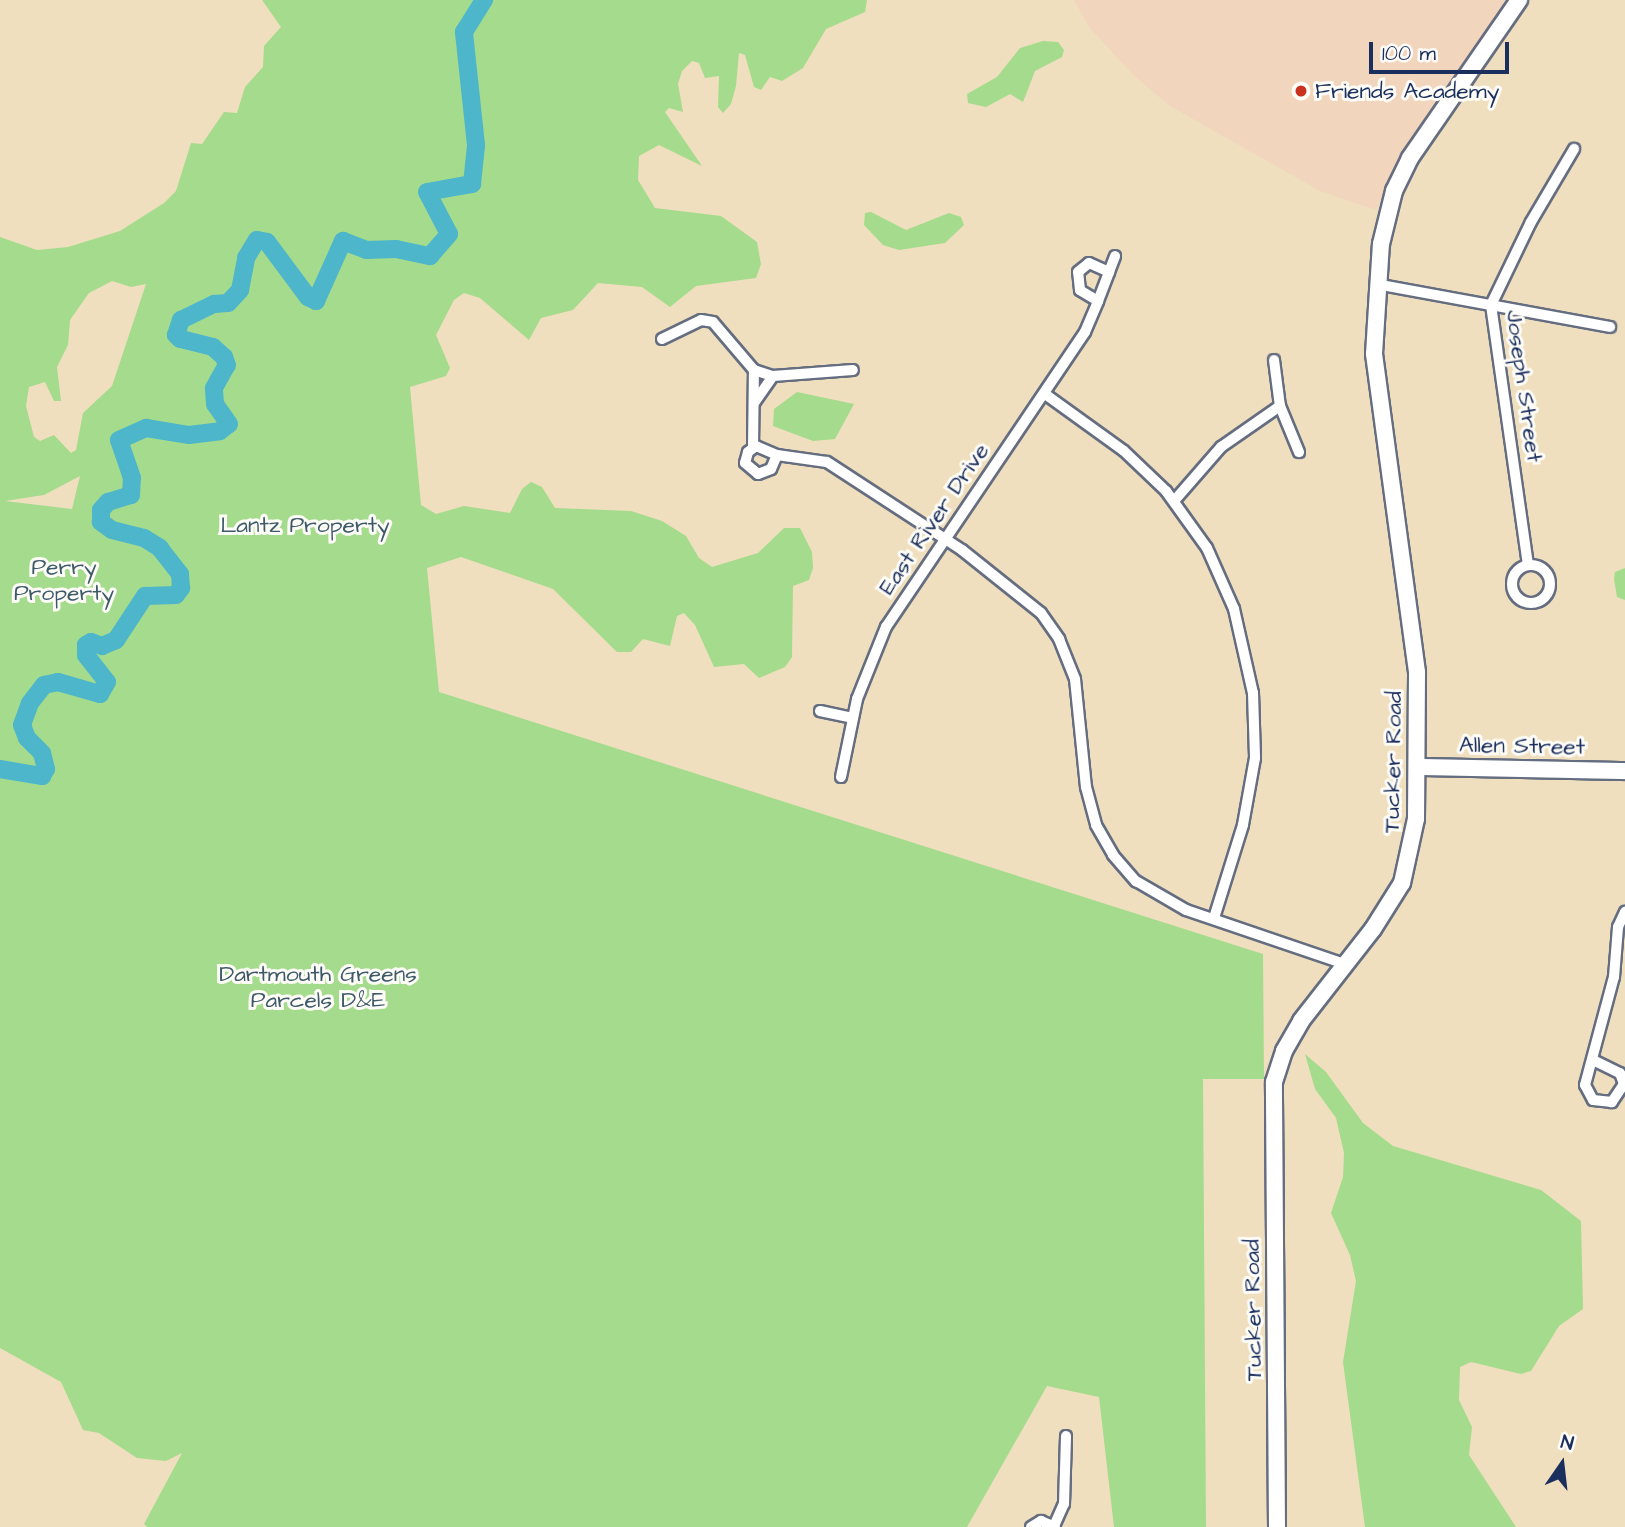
<!DOCTYPE html>
<style>
body{margin:0}
#map{position:relative;width:1625px;height:1527px;overflow:hidden;background:#efdfbe;font-family:"Architects Daughter",sans-serif}
div>[style]{position:absolute}
.built>*{inset:0;background:#f1d5bd}
.green>*{inset:0;background:#a5db8c}
.river>*{height:18px;margin:-9px;padding:0 9px;transform-origin:9px;border-radius:9px;background:#4db6cb}
.roads{filter:drop-shadow(2px 0 #656d80) drop-shadow(-2px 0 #656d80) drop-shadow(0 2px #656d80) drop-shadow(0 -2px #656d80)}
.street>*{height:10px;margin:-5px;padding:0 5px;transform-origin:5px;border-radius:5px;background:#fff}
.street>.ring{margin:-5px;padding:0;box-sizing:content-box;background:none;border:10px solid #fff;border-radius:50%}
.secondary>*{height:16px;margin:-8px;padding:0 8px;transform-origin:8px;border-radius:8px;background:#fff}
.dots>*{width:19px;height:19px;translate:-50% -50%;box-sizing:border-box;border:4px solid #fdfcf7;border-radius:50%}
span{translate:-50% -50%;white-space:nowrap;text-align:center;line-height:1.15;-webkit-text-stroke:6px #fdfcf7;paint-order:stroke}
.poi-label{font-size:23px;color:#1b2f5e}
.left{translate:0 -50%;text-align:left}
.street-label{font-size:23px;color:#1b2f5e}
.park-label{font-size:23px;color:#3e5a6a}
.north{position:absolute;left:1527px;top:1429px;width:70px;height:70px;-webkit-text-stroke:5px #fdfcf7;paint-order:stroke;rotate:14deg;font-size:19px;font-weight:700;line-height:28px;text-align:center;color:#1b2f5e}
.north::after{content:'';display:block;margin:auto;width:24px;height:32px;background:#1b2f5e;clip-path:polygon(50% 0,100% 100%,50% 72%,0 100%)}
.scale{position:absolute;left:1369px;top:42px;width:140px;height:32px;box-sizing:border-box;border:4px solid #1b2f5e;border-top:0;padding-left:9px;font-size:21px;line-height:24px;white-space:nowrap;color:#1b2f5e;-webkit-text-stroke:5px #fdfcf7;paint-order:stroke}
</style>
<div id="map">
<div class="built">
<i style="clip-path:polygon(1074px 0,1514px 0,1393px 173px,1376px 210px,1320px 191px,1170px 106px,1133px 75px,1089px 27px)"></i>
</div>
<div class="green">
<i style="clip-path:polygon(evenodd,262px 0,867px 0,865px 12px,826px 29px,803px 68px,782px 81px,770px 77px,761px 90px,754px 87px,745px 55px,739px 53px,736px 86px,731px 104px,723px 113px,718px 107px,719px 76px,705px 78px,699px 63px,692px 61px,682px 71px,678px 84px,683px 112px,669px 108px,665px 112px,702px 166px,659px 145px,639px 156px,638px 180px,655px 208px,721px 216px,757px 242px,761px 264px,756px 278px,696px 286px,670px 307px,642px 287px,598px 283px,573px 310px,541px 318px,529px 340px,480px 298px,464px 293px,454px 300px,436px 335px,450px 368px,446px 376px,410px 387px,421px 505px,436px 514px,464px 506px,510px 513px,522px 489px,531px 482px,542px 487px,555px 508px,631px 511px,662px 521px,686px 536px,699px 558px,712px 567px,758px 553px,784px 528px,800px 528px,812px 552px,813px 568px,809px 580px,793px 586px,792px 657px,785px 667px,759px 678px,744px 664px,714px 667px,695px 625px,684px 613px,677px 616px,670px 646px,643px 639px,631px 652px,617px 652px,553px 589px,461px 557px,427px 568px,439px 692px,1263px 954px,1264px 1079px,1203px 1079px,1206px 1527px,1114px 1527px,1099px 1397px,1047px 1386px,967px 1527px,147px 1527px,144px 1524px,182px 1453px,166px 1461px,137px 1458px,99px 1433px,83px 1430px,61px 1382px,0 1348px,0 237px,37px 250px,68px 247px,120px 231px,164px 203px,176px 191px,191px 143px,202px 144px,224px 112px,237px 113px,245px 87px,263px 67px,264px 46px,281px 27px,262px 0,112px 281px,131px 287px,146px 284px,112px 386px,83px 413px,76px 450px,71px 453px,54px 435px,40px 441px,34px 437px,26px 406px,29px 387px,45px 382px,54px 401px,61px 401px,57px 367px,68px 345px,70px 320px,89px 293px,112px 281px,262px 0,80px 476px,72px 509px,5px 501px,44px 495px,80px 476px)"></i>
<i style="clip-path:polygon(1043px 41px,1058px 42px,1064px 50px,1062px 57px,1035px 71px,1023px 102px,1010px 94px,986px 107px,968px 103px,967px 94px,997px 77px,1020px 48px)"></i>
<i style="clip-path:polygon(871px 212px,906px 230px,949px 213px,961px 217px,964px 225px,945px 243px,899px 250px,883px 245px,864px 225px,865px 213px)"></i>
<i style="clip-path:polygon(797px 392px,854px 404px,835px 439px,813px 441px,773px 426px,774px 409px)"></i>
<i style="clip-path:polygon(1625px 568px,1625px 600px,1617px 597px,1614px 579px,1615px 572px)"></i>
<i style="clip-path:polygon(1305px 1054px,1326px 1072px,1363px 1123px,1393px 1146px,1541px 1190px,1581px 1221px,1583px 1309px,1559px 1326px,1531px 1371px,1521px 1374px,1471px 1362px,1460px 1367px,1459px 1400px,1472px 1427px,1469px 1455px,1516px 1527px,1365px 1527px,1343px 1362px,1356px 1281px,1350px 1255px,1331px 1213px,1343px 1177px,1344px 1153px,1336px 1118px,1315px 1089px)"></i>
</div>
<div class="river">
<i style="left:0;top:769px;width:43px;rotate:9.5deg"></i>
<i style="left:42px;top:776px;width:8px;rotate:-60deg"></i>
<i style="left:46px;top:769px;width:16px;rotate:-104deg"></i>
<i style="left:42px;top:753px;width:21px;rotate:-135deg"></i>
<i style="left:27px;top:738px;width:14px;rotate:-111deg"></i>
<i style="left:22px;top:725px;width:23px;rotate:-70deg"></i>
<i style="left:30px;top:703px;width:23px;rotate:-52deg"></i>
<i style="left:44px;top:685px;width:14px;rotate:-12deg"></i>
<i style="left:58px;top:682px;width:44px;rotate:15.9deg"></i>
<i style="left:100px;top:694px;width:14px;rotate:-60deg"></i>
<i style="left:107px;top:682px;width:34px;rotate:-128deg"></i>
<i style="left:86px;top:655px;width:10px;rotate:-90deg"></i>
<i style="left:86px;top:645px;width:6px;rotate:-31deg"></i>
<i style="left:91px;top:642px;width:12px;rotate:20deg"></i>
<i style="left:102px;top:646px;width:15px;rotate:-23deg"></i>
<i style="left:116px;top:640px;width:53px;rotate:-56.6deg"></i>
<i style="left:145px;top:596px;width:31px;rotate:-2deg"></i>
<i style="left:176px;top:595px;width:9px;rotate:-54deg"></i>
<i style="left:181px;top:588px;width:14px;rotate:-94deg"></i>
<i style="left:180px;top:574px;width:33px;rotate:-128deg"></i>
<i style="left:160px;top:548px;width:19px;rotate:-148deg"></i>
<i style="left:144px;top:538px;width:33px;rotate:-166deg"></i>
<i style="left:112px;top:530px;width:14px;rotate:-144deg"></i>
<i style="left:101px;top:522px;width:12px;rotate:-90deg"></i>
<i style="left:101px;top:510px;width:11px;rotate:-49deg"></i>
<i style="left:108px;top:502px;width:24px;rotate:-17deg"></i>
<i style="left:131px;top:495px;width:17px;rotate:-87deg"></i>
<i style="left:132px;top:478px;width:40px;rotate:-108.9deg"></i>
<i style="left:119px;top:440px;width:30px;rotate:-24deg"></i>
<i style="left:146px;top:428px;width:44px;rotate:9.2deg"></i>
<i style="left:189px;top:435px;width:31px;rotate:-7deg"></i>
<i style="left:220px;top:431px;width:11px;rotate:-38deg"></i>
<i style="left:229px;top:424px;width:24px;rotate:-125deg"></i>
<i style="left:215px;top:404px;width:16px;rotate:-94deg"></i>
<i style="left:214px;top:388px;width:26px;rotate:-61deg"></i>
<i style="left:227px;top:365px;width:9px;rotate:-111deg"></i>
<i style="left:224px;top:357px;width:15px;rotate:-138deg"></i>
<i style="left:213px;top:347px;width:34px;rotate:-166deg"></i>
<i style="left:180px;top:339px;width:6px;rotate:-135deg"></i>
<i style="left:176px;top:335px;width:16px;rotate:-72deg"></i>
<i style="left:181px;top:320px;width:37px;rotate:-26deg"></i>
<i style="left:214px;top:304px;width:14px;rotate:-4deg"></i>
<i style="left:228px;top:303px;width:18px;rotate:-47deg"></i>
<i style="left:240px;top:290px;width:33px;rotate:-79deg"></i>
<i style="left:246px;top:258px;width:21px;rotate:-59deg"></i>
<i style="left:257px;top:240px;width:10px;rotate:11deg"></i>
<i style="left:267px;top:242px;width:69px;rotate:53.3deg"></i>
<i style="left:308px;top:297px;width:9px;rotate:27deg"></i>
<i style="left:316px;top:301px;width:66px;rotate:-65.8deg"></i>
<i style="left:343px;top:241px;width:25px;rotate:21deg"></i>
<i style="left:366px;top:250px;width:30px;rotate:-2deg"></i>
<i style="left:396px;top:249px;width:35px;rotate:12deg"></i>
<i style="left:430px;top:256px;width:29px;rotate:-49deg"></i>
<i style="left:449px;top:234px;width:47px;rotate:-117.6deg"></i>
<i style="left:427px;top:192px;width:46px;rotate:-10.1deg"></i>
<i style="left:472px;top:184px;width:39px;rotate:-84deg"></i>
<i style="left:476px;top:145px;width:114px;rotate:-96.1deg"></i>
<i style="left:464px;top:32px;width:38px;rotate:-58deg"></i>
</div>
<div class="roads">
<div class="street">
<i style="left:1376px;top:284px;width:238px;rotate:10.4deg"></i>
<i style="left:1098px;top:301px;width:31px;rotate:-69deg"></i>
<i style="left:662px;top:339px;width:43px;rotate:-26deg"></i>
<i style="left:701px;top:320px;width:12px;rotate:9deg"></i>
<i style="left:713px;top:322px;width:63px;rotate:49.5deg"></i>
<i style="left:1274px;top:360px;width:46px;rotate:82.6deg"></i>
<i style="left:773px;top:376px;width:80px;rotate:-4.3deg"></i>
<i style="left:1045px;top:394px;width:97px;rotate:35.8deg"></i>
<i style="left:1124px;top:451px;width:58px;rotate:43.6deg"></i>
<i style="left:1166px;top:491px;width:70px;rotate:54.3deg"></i>
<i style="left:1207px;top:548px;width:67px;rotate:66.1deg"></i>
<i style="left:1234px;top:609px;width:86px;rotate:77.3deg"></i>
<i style="left:1253px;top:693px;width:65px;rotate:88.2deg"></i>
<i style="left:1255px;top:758px;width:68px;rotate:100.2deg"></i>
<i style="left:1243px;top:825px;width:97px;rotate:107.3deg"></i>
<i style="left:753px;top:448px;width:78px;rotate:-89.3deg"></i>
<i style="left:754px;top:370px;width:20px;rotate:18deg"></i>
<i style="left:773px;top:376px;width:32px;rotate:125deg"></i>
<i style="left:777px;top:455px;width:23px;rotate:-157deg"></i>
<i style="left:756px;top:446px;width:10px;rotate:143deg"></i>
<i style="left:748px;top:452px;width:11px;rotate:105deg"></i>
<i style="left:745px;top:463px;width:17px;rotate:40deg"></i>
<i style="left:758px;top:474px;width:14px;rotate:-21deg"></i>
<i style="left:771px;top:469px;width:15px;rotate:-67deg"></i>
<i style="left:777px;top:455px;width:50px;rotate:8deg"></i>
<i style="left:827px;top:462px;width:161px;rotate:33.1deg"></i>
<i style="left:962px;top:550px;width:101px;rotate:38.6deg"></i>
<i style="left:1041px;top:613px;width:32px;rotate:55deg"></i>
<i style="left:1059px;top:639px;width:43px;rotate:68.2deg"></i>
<i style="left:1075px;top:679px;width:109px;rotate:84.2deg"></i>
<i style="left:1086px;top:787px;width:39px;rotate:75deg"></i>
<i style="left:1096px;top:825px;width:34px;rotate:60deg"></i>
<i style="left:1113px;top:855px;width:35px;rotate:49deg"></i>
<i style="left:1136px;top:881px;width:58px;rotate:30.1deg"></i>
<i style="left:1186px;top:910px;width:168px;rotate:18.8deg"></i>
<i style="left:1174px;top:501px;width:72px;rotate:-49deg"></i>
<i style="left:1221px;top:447px;width:72px;rotate:-34.8deg"></i>
<i style="left:1280px;top:406px;width:50px;rotate:67.6deg"></i>
<i class="ring" style="left:1512px;top:565px;width:28px;height:28px"></i>
<i style="left:1528px;top:565px;width:263px;rotate:-98.1deg"></i>
<i style="left:1491px;top:305px;width:92px;rotate:-64.3deg"></i>
<i style="left:1531px;top:222px;width:85px;rotate:-59.5deg"></i>
<i style="left:820px;top:711px;width:33px;rotate:12deg"></i>
<i style="left:841px;top:777px;width:80px;rotate:-78.4deg"></i>
<i style="left:857px;top:699px;width:78px;rotate:-68.1deg"></i>
<i style="left:886px;top:627px;width:356px;rotate:-56deg"></i>
<i style="left:1085px;top:332px;width:34px;rotate:-67deg"></i>
<i style="left:1098px;top:301px;width:21px;rotate:-149deg"></i>
<i style="left:1080px;top:290px;width:18px;rotate:-96deg"></i>
<i style="left:1078px;top:272px;width:14px;rotate:-39deg"></i>
<i style="left:1089px;top:263px;width:22px;rotate:24deg"></i>
<i style="left:1109px;top:272px;width:17px;rotate:-69deg"></i>
<i style="left:1593px;top:1060px;width:30px;rotate:26deg"></i>
<i style="left:1620px;top:1073px;width:12px;rotate:70deg"></i>
<i style="left:1624px;top:1084px;width:22px;rotate:124deg"></i>
<i style="left:1612px;top:1102px;width:19px;rotate:-174deg"></i>
<i style="left:1593px;top:1100px;width:17px;rotate:-118deg"></i>
<i style="left:1585px;top:1085px;width:112px;rotate:-75deg"></i>
<i style="left:1614px;top:977px;width:50px;rotate:-85.4deg"></i>
<i style="left:1618px;top:927px;width:17px;rotate:-65deg"></i>
<i style="left:1054px;top:1526px;width:24px;rotate:-66deg"></i>
<i style="left:1064px;top:1504px;width:68px;rotate:-88.3deg"></i>
<i style="left:1031px;top:1527px;width:12px;rotate:-31deg"></i>
<i style="left:1041px;top:1521px;width:15px;rotate:23deg"></i>
</div>
<div class="secondary">
<i style="left:1418px;top:767px;width:207px;rotate:1.1deg"></i>
<i style="left:1277px;top:1527px;width:445px;rotate:-90.4deg"></i>
<i style="left:1274px;top:1082px;width:33px;rotate:-72deg"></i>
<i style="left:1284px;top:1051px;width:34px;rotate:-60deg"></i>
<i style="left:1301px;top:1021px;width:117px;rotate:-52deg"></i>
<i style="left:1373px;top:929px;width:54px;rotate:-57.8deg"></i>
<i style="left:1402px;top:883px;width:66px;rotate:-77.7deg"></i>
<i style="left:1416px;top:819px;width:147px;rotate:-89.6deg"></i>
<i style="left:1417px;top:672px;width:321px;rotate:-97.7deg"></i>
<i style="left:1374px;top:354px;width:110px;rotate:-86.4deg"></i>
<i style="left:1381px;top:244px;width:55px;rotate:-76.2deg"></i>
<i style="left:1394px;top:191px;width:37px;rotate:-64deg"></i>
<i style="left:1410px;top:158px;width:192px;rotate:-55.4deg"></i>
</div>
</div>
<div class="dots">
<i style="left:1301px;top:91px;background:#c8321e"></i>
</div>
<div class="poi-label">
<span class="left" style="left:1315px;top:91px">Friends Academy</span>
</div>
<div class="street-label">
<span style="left:1524px;top:386px;rotate:82deg">Joseph Street</span>
<span style="left:934px;top:519px;rotate:-56deg">East River Drive</span>
<span style="left:1522px;top:746px;rotate:1deg">Allen Street</span>
<span style="left:1393px;top:762px;rotate:-89deg">Tucker Road</span>
<span style="left:1253px;top:1310px;rotate:-91deg">Tucker Road</span>
</div>
<div class="park-label">
<span style="left:305px;top:525px">Lantz Property</span>
<span style="left:64px;top:580px">Perry<br>Property</span>
<span style="left:318px;top:987px">Dartmouth Greens<br>Parcels D&amp;E</span>
</div>
<div class="north">N</div>
<div class="scale">100 m</div>
</div>
